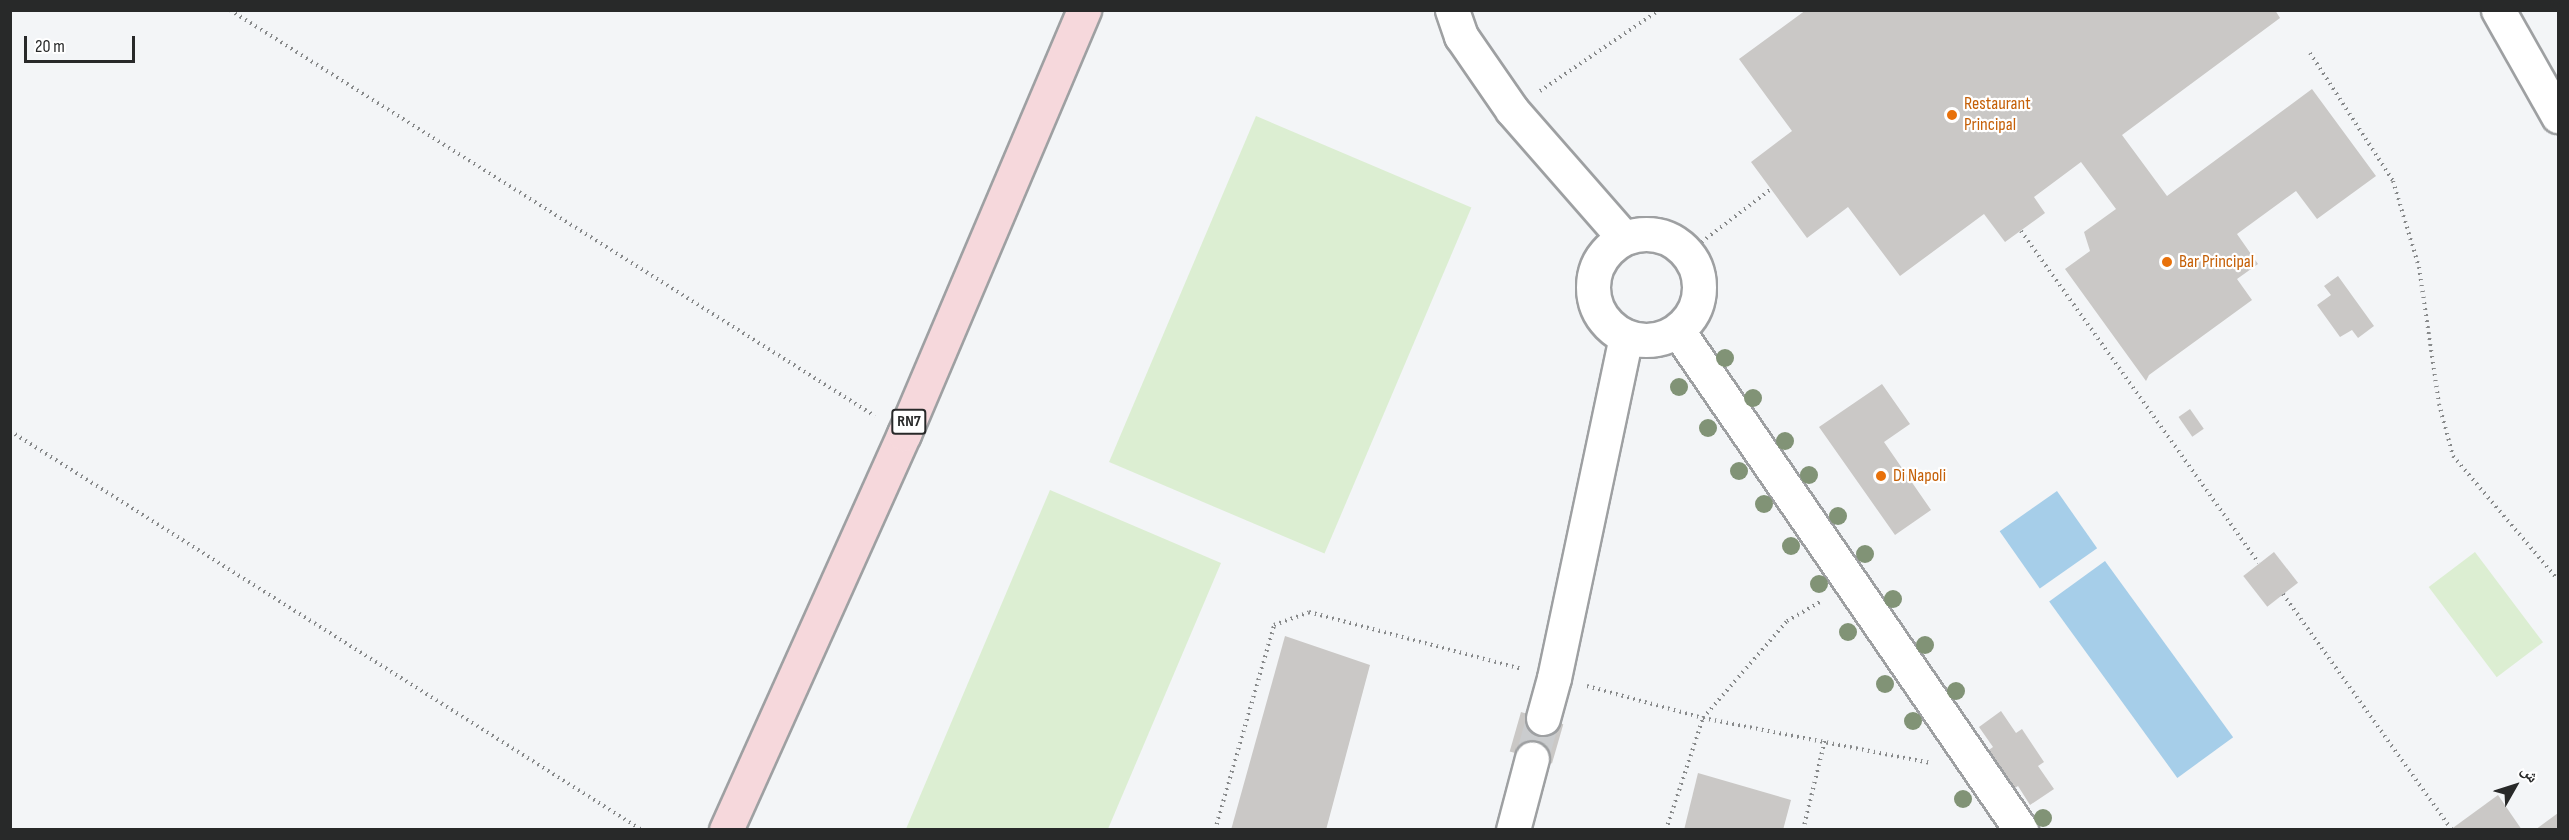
<!DOCTYPE html>
<meta charset="utf-8">
<style>
body{margin:0}
#map{position:relative;width:2569px;height:840px;overflow:hidden;background:#f3f5f7;font-family:"Sofia Sans Condensed","Noto Naskh Arabic",sans-serif}
div>[style]{position:absolute}
.green>*{inset:0;background:#dceed2;transform-origin:0 0}
.water>*{inset:0;background:#a6cee9;transform-origin:0 0}
.building>*{inset:0;background:#cac8c6;transform-origin:0 0}
.minor-tunnel>*{height:33px;margin-top:-16.5px;transform-origin:0;background:repeating-linear-gradient(90deg,#caccce 0 33px,transparent 0 49px)}
.path>*{height:4px;margin-top:-2px;transform-origin:0;background:repeating-linear-gradient(90deg,#888a8b 0 1.5px,transparent 0 6px)}
.roads{filter:drop-shadow(2px 0 #9ea0a2) drop-shadow(-2px 0 #9ea0a2) drop-shadow(0 2px #9ea0a2) drop-shadow(0 -2px #9ea0a2)}
.minor>*{height:33px;margin:-16.5px;padding:0 16.5px;transform-origin:16.5px;border-radius:16.5px;background:#fff}
.minor>.ring{margin:-16.5px;padding:0;box-sizing:content-box;background:none;border:33px solid #fff;border-radius:50%}
.major>*{height:33px;margin:-16.5px;padding:0 16.5px;transform-origin:16.5px;border-radius:16.5px;background:#f6d8dc}
.trees>*{width:18px;height:18px;margin:-9px;border-radius:50%;background:#819376}
.dots>*{width:16px;height:16px;translate:-50% -50%;box-sizing:border-box;border:3px solid #fff;border-radius:50%}
span{translate:-50% -50%;white-space:nowrap;text-align:center;line-height:1.15;-webkit-text-stroke:4.5px #fff;paint-order:stroke}
.shield-label span{padding:2px 4px;background:#fff;border:2px solid;border-radius:4px;-webkit-text-stroke-width:0}
.shield-label{font-size:16px;color:#282929;font-weight:700}
.food-label{font-size:18px;color:#c56008}
.left{translate:0 -50%;text-align:left}
.frame{position:absolute;inset:0;border:12px solid #282929;pointer-events:none}
.north{position:absolute;left:2485px;top:756px;width:60px;height:60px;-webkit-text-stroke:4px #fff;paint-order:stroke;rotate:51deg;font-size:16px;font-weight:700;line-height:24px;text-align:center;color:#282929}
.north::after{content:'';display:block;margin:auto;width:21px;height:27px;background:#282929;clip-path:polygon(50% 0,100% 100%,50% 72%,0 100%)}
.scale{position:absolute;left:24px;top:36px;width:111px;height:27px;box-sizing:border-box;border:3px solid #282929;border-top:0;padding-left:8px;font-size:18px;line-height:21px;white-space:nowrap;color:#282929;-webkit-text-stroke:4px #fff;paint-order:stroke}
</style>
<div id="map">
<div class="green">
<i style="left:1256px;top:116px;width:234px;height:376px;rotate:23deg"></i>
<i style="clip-path:polygon(1050px 490px,1221px 563px,1108px 829px,906px 829px)"></i>
<i style="left:2475px;top:552px;width:113px;height:58px;rotate:53deg"></i>
</div>
<div class="water">
<i style="left:2057px;top:491px;width:70px;height:70px;rotate:55deg"></i>
<i style="left:2105px;top:561px;width:218px;height:69px;rotate:54deg"></i>
</div>
<div class="building">
<i style="clip-path:polygon(1806px 10px,2275px 10px,2280px 18px,2122px 135px,2167px 196px,2312px 89px,2376px 176px,2317px 219px,2296px 191px,2237px 234px,2258px 264px,2237px 279px,2252px 300px,2149px 375px,2146px 381px,2065px 269px,2090px 251px,2084px 232px,2116px 209px,2081px 162px,2034px 197px,2045px 213px,2005px 242px,1984px 214px,1900px 276px,1848px 207px,1807px 238px,1751px 162px,1792px 131px,1739px 59px)"></i>
<i style="clip-path:polygon(2338px 276px,2374px 326px,2358px 338px,2352px 330px,2340px 337px,2317px 305px,2331px 295px,2324px 286px)"></i>
<i style="clip-path:polygon(1882px 384px,1910px 424px,1884px 442px,1931px 510px,1895px 535px,1819px 427px)"></i>
<i style="left:2190px;top:409px;width:24px;height:14px;rotate:55deg"></i>
<i style="left:2274px;top:552px;width:39px;height:39px;rotate:52deg"></i>
<i style="clip-path:polygon(1285px 636px,1370px 665px,1326px 830px,1231px 830px)"></i>
<i style="clip-path:polygon(2001px 711px,2016px 733px,2022px 729px,2044px 762px,2038px 766px,2054px 789px,2030px 805px,2018px 786px,2012px 790px,1986px 752px,1993px 747px,1979px 727px)"></i>
<i style="left:1521px;top:712px;width:44px;height:41px;rotate:16deg"></i>
<i style="clip-path:polygon(1698px 773px,1791px 800px,1783px 830px,1684px 830px)"></i>
<i style="clip-path:polygon(2498px 795px,2522px 830px,2450px 830px)"></i>
<i style="clip-path:polygon(2558px 813px,2558px 830px,2535px 830px)"></i>
</div>
<div class="minor-tunnel">
<i style="left:1532px;top:758px;width:41px;rotate:-74.6deg"></i>
</div>
<div class="path">
<i style="left:230px;top:10px;width:762px;rotate:32.19deg"></i>
<i style="left:2310px;top:53px;width:153px;rotate:57deg"></i>
<i style="left:2393px;top:181px;width:90px;rotate:73.2deg"></i>
<i style="left:2419px;top:267px;width:138px;rotate:81.7deg"></i>
<i style="left:2439px;top:404px;width:54px;rotate:74.9deg"></i>
<i style="left:2453px;top:456px;width:162px;rotate:49.7deg"></i>
<i style="left:1540px;top:91px;width:144px;rotate:-34.2deg"></i>
<i style="left:2021px;top:231px;width:408px;rotate:54.4deg"></i>
<i style="left:1687px;top:253px;width:106px;rotate:-37.3deg"></i>
<i style="left:10px;top:431px;width:747px;rotate:32.27deg"></i>
<i style="left:2283px;top:594px;width:289px;rotate:54.4deg"></i>
<i style="left:1587px;top:686px;width:120px;rotate:15.4deg"></i>
<i style="left:1703px;top:718px;width:232px;rotate:11.2deg"></i>
<i style="left:1215px;top:830px;width:213px;rotate:-73.9deg"></i>
<i style="left:1274px;top:625px;width:37px;rotate:-20deg"></i>
<i style="left:1309px;top:612px;width:220px;rotate:15deg"></i>
<i style="left:1666px;top:830px;width:118px;rotate:-71.7deg"></i>
<i style="left:1703px;top:718px;width:128px;rotate:-49.1deg"></i>
<i style="left:1787px;top:621px;width:39px;rotate:-30deg"></i>
<i style="left:1803px;top:830px;width:93px;rotate:-76.3deg"></i>
</div>
<div class="roads">
<div class="minor">
<i style="left:1452px;top:10px;width:28px;rotate:71deg"></i>
<i style="left:1461px;top:36px;width:90px;rotate:55.4deg"></i>
<i style="left:1512px;top:110px;width:170px;rotate:48.8deg"></i>
<i style="left:2498px;top:10px;width:122px;rotate:60.5deg"></i>
<i class="ring" style="left:1593px;top:234px;width:73px;height:73px"></i>
<i style="left:1678px;top:331px;width:606px;rotate:55.5deg"></i>
<i style="left:1543px;top:718px;width:41px;rotate:-74.6deg"></i>
<i style="left:1554px;top:678px;width:349px;rotate:-78.1deg"></i>
<i style="left:1513px;top:830px;width:74px;rotate:-75.2deg"></i>
</div>
<div class="major">
<i style="left:726px;top:830px;width:434px;rotate:-65.8deg"></i>
<i style="left:904px;top:434px;width:461px;rotate:-67deg"></i>
</div>
</div>
<div class="trees">
<i style="left:1725px;top:358px"></i>
<i style="left:1679px;top:387px"></i>
<i style="left:1753px;top:398px"></i>
<i style="left:1708px;top:428px"></i>
<i style="left:1785px;top:441px"></i>
<i style="left:1739px;top:471px"></i>
<i style="left:1809px;top:475px"></i>
<i style="left:1764px;top:504px"></i>
<i style="left:1838px;top:516px"></i>
<i style="left:1791px;top:546px"></i>
<i style="left:1865px;top:554px"></i>
<i style="left:1819px;top:584px"></i>
<i style="left:1893px;top:599px"></i>
<i style="left:1848px;top:632px"></i>
<i style="left:1925px;top:645px"></i>
<i style="left:1885px;top:684px"></i>
<i style="left:1956px;top:691px"></i>
<i style="left:1913px;top:721px"></i>
<i style="left:1963px;top:799px"></i>
<i style="left:2043px;top:818px"></i>
</div>
<div class="dots">
<i style="left:1952px;top:115px;background:#e8710a"></i>
<i style="left:2167px;top:262px;background:#e8710a"></i>
<i style="left:1881px;top:476px;background:#e8710a"></i>
</div>
<div class="shield-label">
<span style="left:909px;top:422px">RN7</span>
</div>
<div class="food-label">
<span class="left" style="left:1964px;top:115px">Restaurant<br>Principal</span>
<span class="left" style="left:2179px;top:262px">Bar Principal</span>
<span class="left" style="left:1893px;top:476px">Di Napoli</span>
</div>
<div class="frame"></div>
<div class="north">ش</div>
<div class="scale">20 m</div>
</div>
